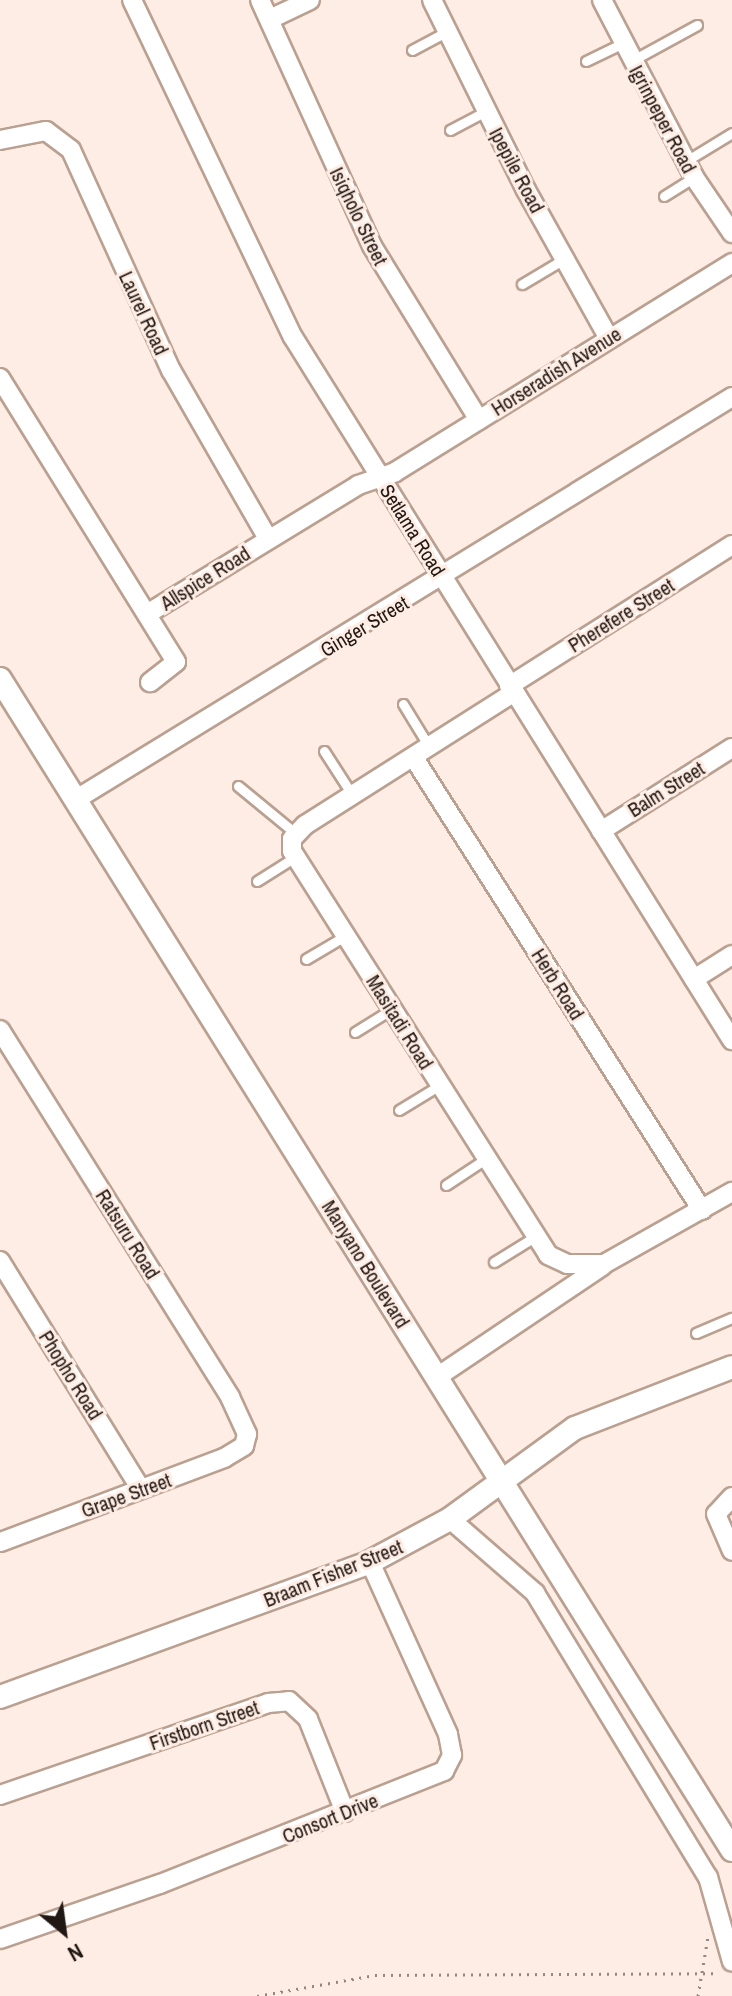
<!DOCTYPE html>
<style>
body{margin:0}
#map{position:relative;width:732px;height:1996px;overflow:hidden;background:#feede4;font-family:"Archivo Narrow",sans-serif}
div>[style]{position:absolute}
.path>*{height:3px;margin-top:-1.5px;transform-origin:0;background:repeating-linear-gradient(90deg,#948780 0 2px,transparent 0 8px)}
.roads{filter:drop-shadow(2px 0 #baa091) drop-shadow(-2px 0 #baa091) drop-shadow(0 2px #baa091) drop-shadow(0 -2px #baa091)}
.service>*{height:9px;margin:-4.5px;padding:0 4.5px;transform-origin:4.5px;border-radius:4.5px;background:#fff}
.minor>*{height:18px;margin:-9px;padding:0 9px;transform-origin:9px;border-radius:9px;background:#fff}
.tertiary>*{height:22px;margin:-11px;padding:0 11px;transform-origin:11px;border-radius:11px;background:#fff}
span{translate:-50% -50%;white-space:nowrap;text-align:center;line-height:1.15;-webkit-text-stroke:6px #feede4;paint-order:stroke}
.street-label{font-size:20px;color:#221813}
.north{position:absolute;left:24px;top:1892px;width:80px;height:80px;-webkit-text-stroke:6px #feede4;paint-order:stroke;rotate:151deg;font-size:22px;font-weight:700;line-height:32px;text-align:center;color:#221813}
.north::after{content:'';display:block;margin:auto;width:28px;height:36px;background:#221813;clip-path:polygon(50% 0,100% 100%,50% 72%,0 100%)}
</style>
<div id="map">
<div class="path">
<i style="left:257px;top:1996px;width:120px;rotate:-10.1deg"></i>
<i style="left:375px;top:1975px;width:343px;rotate:-0.3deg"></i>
<i style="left:698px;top:1996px;width:60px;rotate:-80.4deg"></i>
</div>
<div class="roads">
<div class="service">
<i style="left:412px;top:50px;width:40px;rotate:-28deg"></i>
<i style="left:633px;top:60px;width:73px;rotate:-28.7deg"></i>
<i style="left:586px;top:61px;width:41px;rotate:-25.9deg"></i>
<i style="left:450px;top:130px;width:41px;rotate:-27.8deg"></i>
<i style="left:686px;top:161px;width:54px;rotate:-31.3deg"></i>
<i style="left:664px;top:196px;width:36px;rotate:-32deg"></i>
<i style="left:522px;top:284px;width:49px;rotate:-30.8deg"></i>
<i style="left:403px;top:704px;width:52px;rotate:58.5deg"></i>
<i style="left:324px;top:751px;width:54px;rotate:57.2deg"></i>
<i style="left:238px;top:786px;width:74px;rotate:39.5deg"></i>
<i style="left:257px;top:881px;width:45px;rotate:-32.3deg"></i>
<i style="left:306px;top:959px;width:45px;rotate:-30.5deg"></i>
<i style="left:355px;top:1032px;width:44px;rotate:-31.9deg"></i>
<i style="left:399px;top:1110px;width:48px;rotate:-31.4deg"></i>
<i style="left:446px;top:1185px;width:49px;rotate:-33.4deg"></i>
<i style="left:494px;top:1262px;width:49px;rotate:-31.8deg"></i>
<i style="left:696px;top:1333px;width:39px;rotate:-23deg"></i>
</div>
<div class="minor">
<i style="left:132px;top:0;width:373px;rotate:64.5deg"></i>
<i style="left:293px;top:337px;width:829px;rotate:58.02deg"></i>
<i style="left:260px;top:0;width:270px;rotate:65.5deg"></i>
<i style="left:372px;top:246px;width:204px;rotate:58.4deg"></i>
<i style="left:432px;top:0;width:212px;rotate:63.7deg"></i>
<i style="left:526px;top:190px;width:168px;rotate:60.8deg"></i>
<i style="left:602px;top:0;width:199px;rotate:62.5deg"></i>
<i style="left:694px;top:177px;width:68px;rotate:55.8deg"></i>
<i style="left:270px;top:19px;width:44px;rotate:-25.4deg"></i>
<i style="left:0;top:140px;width:47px;rotate:-11.1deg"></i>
<i style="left:46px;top:131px;width:31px;rotate:37deg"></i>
<i style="left:71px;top:150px;width:242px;rotate:65.6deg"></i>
<i style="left:171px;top:370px;width:195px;rotate:60.1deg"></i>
<i style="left:0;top:378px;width:334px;rotate:58.2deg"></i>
<i style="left:176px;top:662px;width:33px;rotate:142deg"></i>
<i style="left:147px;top:614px;width:247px;rotate:-31.4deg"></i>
<i style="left:358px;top:485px;width:39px;rotate:-19deg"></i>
<i style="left:395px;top:472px;width:397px;rotate:-31.8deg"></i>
<i style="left:509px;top:686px;width:264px;rotate:-32.3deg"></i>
<i style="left:513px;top:693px;width:246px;rotate:147.6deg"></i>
<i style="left:305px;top:825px;width:19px;rotate:133deg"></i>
<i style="left:292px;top:839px;width:12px;rotate:90deg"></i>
<i style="left:292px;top:851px;width:478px;rotate:57.6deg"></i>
<i style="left:548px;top:1255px;width:21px;rotate:25deg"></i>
<i style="left:567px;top:1264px;width:37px"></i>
<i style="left:604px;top:1264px;width:147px;rotate:-29.4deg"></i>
<i style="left:414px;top:758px;width:536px;rotate:57.5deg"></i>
<i style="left:75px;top:800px;width:771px;rotate:-31.52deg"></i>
<i style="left:601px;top:831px;width:155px;rotate:-32.4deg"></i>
<i style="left:694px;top:979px;width:45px;rotate:-32.3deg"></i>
<i style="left:0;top:1030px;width:433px;rotate:57.9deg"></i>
<i style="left:230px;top:1397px;width:41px;rotate:65.3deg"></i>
<i style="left:247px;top:1434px;width:12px;rotate:104deg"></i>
<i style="left:244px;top:1446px;width:23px;rotate:149deg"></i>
<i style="left:224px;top:1458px;width:239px;rotate:159.4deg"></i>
<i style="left:0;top:1261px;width:268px;rotate:58.3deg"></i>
<i style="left:437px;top:1377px;width:199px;rotate:-33.9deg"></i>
<i style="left:732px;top:1497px;width:23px;rotate:133deg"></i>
<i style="left:716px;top:1514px;width:40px;rotate:66.6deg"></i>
<i style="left:450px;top:1519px;width:113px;rotate:41deg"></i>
<i style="left:535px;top:1593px;width:333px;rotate:58.7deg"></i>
<i style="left:708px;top:1877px;width:88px;rotate:74.2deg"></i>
<i style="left:0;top:1795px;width:283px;rotate:-18.9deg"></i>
<i style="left:268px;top:1703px;width:21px;rotate:-5deg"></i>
<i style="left:289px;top:1701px;width:26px;rotate:43deg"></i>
<i style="left:308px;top:1719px;width:100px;rotate:68.3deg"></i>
<i style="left:0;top:1939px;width:169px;rotate:-19deg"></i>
<i style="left:160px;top:1884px;width:306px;rotate:-21.7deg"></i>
<i style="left:444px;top:1771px;width:18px;rotate:-63deg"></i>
<i style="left:452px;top:1755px;width:21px;rotate:-101deg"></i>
<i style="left:448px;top:1734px;width:189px;rotate:-114.4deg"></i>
</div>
<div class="tertiary">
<i style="left:0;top:679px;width:1381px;rotate:57.99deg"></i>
<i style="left:0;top:1697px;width:394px;rotate:-20deg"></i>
<i style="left:370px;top:1562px;width:91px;rotate:-28.3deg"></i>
<i style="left:450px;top:1519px;width:155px;rotate:-36.1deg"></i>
<i style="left:575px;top:1428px;width:168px;rotate:-21.2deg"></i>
</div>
</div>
<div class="street-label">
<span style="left:663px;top:119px;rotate:62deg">Igrinpeper Road</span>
<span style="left:517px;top:170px;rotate:62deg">Ipepile Road</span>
<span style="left:359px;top:216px;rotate:64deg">Isiqholo Street</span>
<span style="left:144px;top:313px;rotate:65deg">Laurel Road</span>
<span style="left:556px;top:371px;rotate:-32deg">Horseradish Avenue</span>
<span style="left:413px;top:530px;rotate:58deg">Setlama Road</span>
<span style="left:205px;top:578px;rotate:-32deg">Allspice Road</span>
<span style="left:621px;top:615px;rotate:-32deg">Pherefere Street</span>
<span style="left:364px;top:626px;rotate:-31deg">Ginger Street</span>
<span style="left:666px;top:789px;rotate:-32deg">Balm Street</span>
<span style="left:558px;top:984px;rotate:58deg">Herb Road</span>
<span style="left:400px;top:1022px;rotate:58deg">Masitadi Road</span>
<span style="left:128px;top:1234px;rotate:58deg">Ratsuru Road</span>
<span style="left:366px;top:1264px;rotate:58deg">Manyano Boulevard</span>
<span style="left:71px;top:1375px;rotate:58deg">Phopho Road</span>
<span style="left:126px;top:1495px;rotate:-20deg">Grape Street</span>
<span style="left:333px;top:1573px;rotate:-22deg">Braam Fisher Street</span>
<span style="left:204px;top:1725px;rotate:-19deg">Firstborn Street</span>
<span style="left:330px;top:1818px;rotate:-22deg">Consort Drive</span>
</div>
<div class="north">N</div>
</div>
